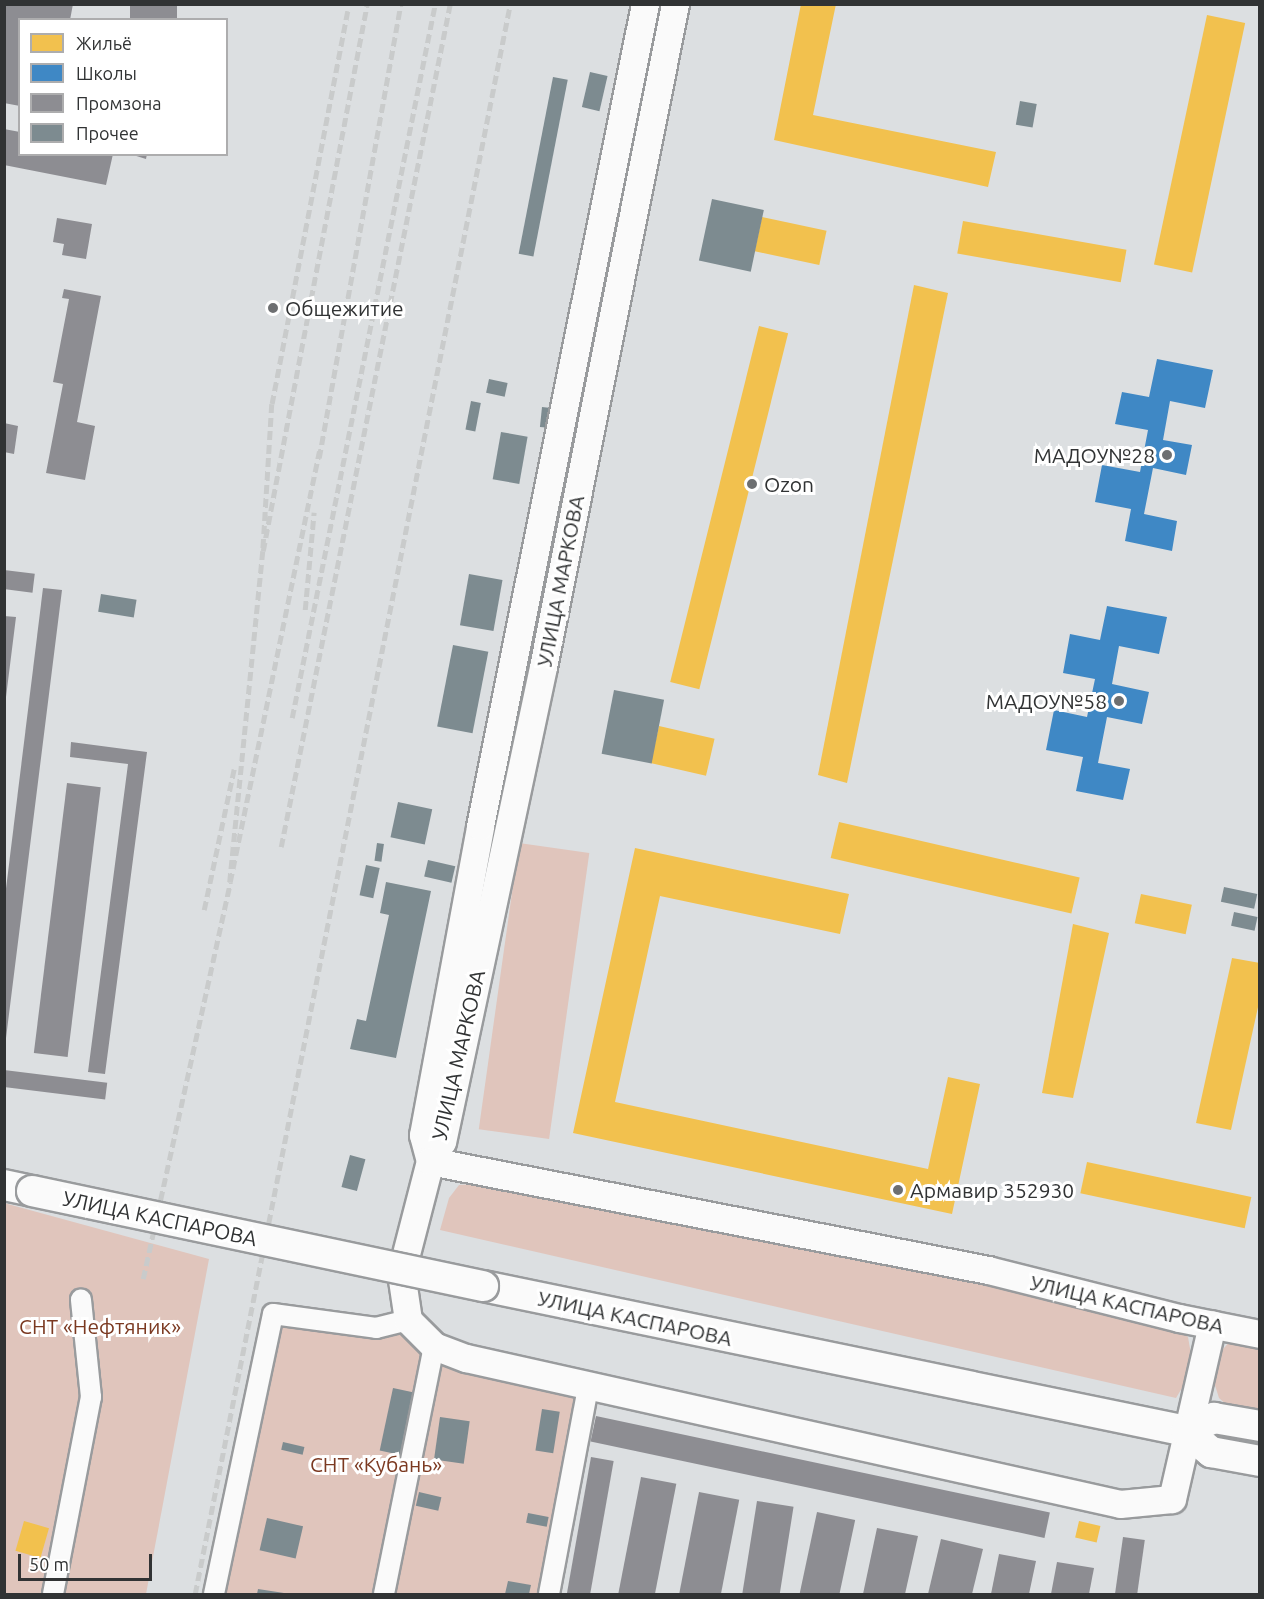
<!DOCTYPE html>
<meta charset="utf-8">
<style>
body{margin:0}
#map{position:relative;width:1264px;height:1599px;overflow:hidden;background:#dcdfe1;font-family:Ubuntu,sans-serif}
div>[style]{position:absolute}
.green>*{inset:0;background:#e0c5bc;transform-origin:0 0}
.homes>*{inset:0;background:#f2c14e;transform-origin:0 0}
.schools>*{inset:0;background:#3f88c5}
.industry>*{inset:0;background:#8d8d92;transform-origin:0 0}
.building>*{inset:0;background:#7d8b90;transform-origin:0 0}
.roads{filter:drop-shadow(2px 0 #999b9d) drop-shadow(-2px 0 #999b9d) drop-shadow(0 2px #999b9d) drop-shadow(0 -2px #999b9d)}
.street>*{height:20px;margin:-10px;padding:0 10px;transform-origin:10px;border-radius:10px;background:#fafafa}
.secondary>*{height:27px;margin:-13.5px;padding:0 13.5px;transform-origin:13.5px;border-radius:13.5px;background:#fafafa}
.primary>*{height:30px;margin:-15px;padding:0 15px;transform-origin:15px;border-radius:15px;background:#fafafa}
.rail>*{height:4.5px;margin-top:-2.25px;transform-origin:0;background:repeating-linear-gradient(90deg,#c9cbcb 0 9px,transparent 0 13.5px)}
.bridges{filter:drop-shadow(2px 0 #999b9d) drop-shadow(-2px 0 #999b9d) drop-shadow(0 2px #999b9d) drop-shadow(0 -2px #999b9d)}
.primary-bridge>*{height:30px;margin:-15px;padding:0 15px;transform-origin:15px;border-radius:15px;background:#fafafa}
.dots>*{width:16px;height:16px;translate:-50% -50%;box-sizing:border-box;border:3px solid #fff;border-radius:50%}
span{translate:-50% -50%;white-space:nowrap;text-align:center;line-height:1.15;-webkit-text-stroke:6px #fff;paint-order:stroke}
.poi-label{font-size:21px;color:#313334}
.left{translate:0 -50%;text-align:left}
.right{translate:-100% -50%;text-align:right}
.street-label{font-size:21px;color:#313334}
.park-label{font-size:21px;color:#7b3921}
.frame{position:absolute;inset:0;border:6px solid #313334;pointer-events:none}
.legend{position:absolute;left:18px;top:18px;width:210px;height:138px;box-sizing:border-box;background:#fff;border:2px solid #adadae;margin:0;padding:8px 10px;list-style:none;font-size:18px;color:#313334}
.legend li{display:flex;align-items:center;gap:12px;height:30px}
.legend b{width:30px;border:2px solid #adadae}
.scale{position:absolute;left:18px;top:1554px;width:134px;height:27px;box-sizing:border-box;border:3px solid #313334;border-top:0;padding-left:8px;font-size:18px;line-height:21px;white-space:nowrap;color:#313334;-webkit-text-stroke:4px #fff;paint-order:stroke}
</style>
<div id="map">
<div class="green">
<i style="left:519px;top:843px;width:71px;height:289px;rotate:8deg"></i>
<i style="clip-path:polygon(490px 1183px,1168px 1321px,1188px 1337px,1192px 1360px,1188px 1378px,1176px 1398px,440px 1230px,449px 1198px,459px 1185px)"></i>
<i style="clip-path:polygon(4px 1203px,209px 1259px,146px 1594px,5px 1594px)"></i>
<i style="clip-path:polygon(273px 1314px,408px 1320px,434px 1346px,588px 1387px,549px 1594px,214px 1594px)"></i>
<i style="clip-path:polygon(1259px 1339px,1259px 1414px,1230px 1408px,1219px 1398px,1214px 1382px,1217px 1356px,1231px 1340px)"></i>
</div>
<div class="homes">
<i style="clip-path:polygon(801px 4px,836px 4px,813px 115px,996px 152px,988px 187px,774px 140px)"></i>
<i style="left:1207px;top:15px;width:39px;height:255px;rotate:12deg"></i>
<i style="left:762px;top:217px;width:66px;height:35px;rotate:12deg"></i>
<i style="left:963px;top:221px;width:166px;height:33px;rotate:10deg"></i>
<i style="clip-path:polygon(914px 285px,948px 293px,847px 783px,818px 775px)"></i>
<i style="left:759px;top:326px;width:30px;height:367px;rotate:14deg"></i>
<i style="left:659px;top:726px;width:57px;height:38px;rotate:13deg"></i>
<i style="left:839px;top:822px;width:247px;height:37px;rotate:13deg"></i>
<i style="clip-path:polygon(635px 848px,849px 894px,840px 934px,660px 896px,615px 1102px,928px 1169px,948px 1077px,980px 1084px,952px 1214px,573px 1133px)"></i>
<i style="left:1141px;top:894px;width:52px;height:30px;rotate:12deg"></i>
<i style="clip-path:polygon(1073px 924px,1109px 933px,1073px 1098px,1042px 1093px)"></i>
<i style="clip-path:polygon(1232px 958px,1260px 963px,1260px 998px,1231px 1130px,1196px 1123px)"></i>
<i style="left:1087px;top:1162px;width:168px;height:32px;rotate:12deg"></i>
<i style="left:24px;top:1521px;width:26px;height:31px;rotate:16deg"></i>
<i style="left:1079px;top:1521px;width:22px;height:17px;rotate:13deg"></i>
</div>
<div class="schools">
<i style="clip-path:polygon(1157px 359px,1213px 370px,1205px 408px,1170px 401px,1163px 440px,1192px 445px,1186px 475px,1153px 468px,1144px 514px,1177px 521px,1172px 551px,1125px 541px,1131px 509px,1095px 502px,1102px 465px,1140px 472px,1148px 430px,1115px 424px,1122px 392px,1149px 397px)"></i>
<i style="clip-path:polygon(1107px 606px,1167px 617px,1159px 654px,1119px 646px,1112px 684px,1149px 692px,1142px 724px,1107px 717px,1098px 763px,1130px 769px,1123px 800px,1076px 791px,1083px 757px,1046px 750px,1054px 710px,1087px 717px,1095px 679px,1063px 673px,1070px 634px,1100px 640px)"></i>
</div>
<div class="industry">
<i style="clip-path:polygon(4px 4px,73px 4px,70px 20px,20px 20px,20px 106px,4px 103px)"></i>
<i style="left:130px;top:4px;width:47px;height:16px"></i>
<i style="clip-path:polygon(4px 129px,20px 132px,20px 154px,113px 154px,106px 185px,4px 165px)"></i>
<i style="clip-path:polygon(130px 154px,147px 154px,146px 159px)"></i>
<i style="clip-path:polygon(57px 218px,92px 224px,86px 259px,62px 255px,64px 244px,53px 242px)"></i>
<i style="clip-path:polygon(64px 289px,101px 296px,77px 422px,95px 426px,85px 480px,46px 473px,63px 384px,53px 382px,69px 299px,62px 298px)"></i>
<i style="clip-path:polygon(4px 423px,18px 426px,14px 454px,4px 452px)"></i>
<i style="left:4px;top:570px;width:31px;height:19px;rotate:7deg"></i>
<i style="clip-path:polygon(43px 588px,62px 590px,4px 1054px,4px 905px)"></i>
<i style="clip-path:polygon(4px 616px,16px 617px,6px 697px,4px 697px)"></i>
<i style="clip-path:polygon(71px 742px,147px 752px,105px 1074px,88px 1072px,128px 764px,70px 757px)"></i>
<i style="left:67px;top:783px;width:34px;height:272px;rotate:7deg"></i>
<i style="left:4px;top:1070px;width:104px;height:17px;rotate:7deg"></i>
<i style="left:596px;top:1416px;width:464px;height:26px;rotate:12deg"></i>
<i style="left:591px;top:1457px;width:23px;height:140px;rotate:10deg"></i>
<i style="left:641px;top:1477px;width:36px;height:119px;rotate:11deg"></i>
<i style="left:699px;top:1492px;width:41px;height:104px;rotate:11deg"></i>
<i style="left:757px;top:1501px;width:37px;height:94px;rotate:9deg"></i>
<i style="left:817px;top:1512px;width:39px;height:84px;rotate:12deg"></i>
<i style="clip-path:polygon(877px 1528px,918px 1536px,905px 1594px,863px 1594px)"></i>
<i style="left:1123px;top:1537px;width:22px;height:58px;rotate:8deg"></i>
<i style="clip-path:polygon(941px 1539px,983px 1549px,972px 1594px,928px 1594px)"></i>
<i style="clip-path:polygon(999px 1554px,1036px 1561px,1029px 1594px,991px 1594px)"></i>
<i style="clip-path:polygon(1057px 1562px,1094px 1568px,1089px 1594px,1051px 1594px)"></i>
</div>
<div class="building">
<i style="left:590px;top:72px;width:18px;height:36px;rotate:13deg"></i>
<i style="left:553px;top:77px;width:15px;height:180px;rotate:11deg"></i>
<i style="left:1020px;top:101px;width:17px;height:24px;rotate:10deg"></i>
<i style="left:712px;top:199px;width:53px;height:63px;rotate:12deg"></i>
<i style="left:489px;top:379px;width:19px;height:14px;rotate:12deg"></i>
<i style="left:471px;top:401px;width:10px;height:29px;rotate:11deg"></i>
<i style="left:542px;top:407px;width:9px;height:20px;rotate:6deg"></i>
<i style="left:501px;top:432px;width:27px;height:48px;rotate:10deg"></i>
<i style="left:469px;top:574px;width:34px;height:52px;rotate:10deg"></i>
<i style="left:101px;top:594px;width:36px;height:18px;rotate:9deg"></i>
<i style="left:453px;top:645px;width:36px;height:83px;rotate:11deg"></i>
<i style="left:614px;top:690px;width:51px;height:65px;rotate:11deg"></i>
<i style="left:398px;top:802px;width:35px;height:36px;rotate:12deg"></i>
<i style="left:377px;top:843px;width:7px;height:18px;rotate:8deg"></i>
<i style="left:428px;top:860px;width:28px;height:17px;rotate:13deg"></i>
<i style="left:366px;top:865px;width:14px;height:31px;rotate:12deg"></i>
<i style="clip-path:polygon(386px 882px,431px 891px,396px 1058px,350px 1049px,357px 1019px,366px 1021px,389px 915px,380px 913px)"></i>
<i style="left:1224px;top:887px;width:34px;height:15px;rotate:12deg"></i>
<i style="left:1234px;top:912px;width:24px;height:14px;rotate:12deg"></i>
<i style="left:350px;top:1155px;width:16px;height:33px;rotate:15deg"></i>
<i style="left:393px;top:1388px;width:25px;height:64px;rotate:12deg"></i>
<i style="left:542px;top:1409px;width:18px;height:42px;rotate:9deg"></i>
<i style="left:440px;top:1417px;width:30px;height:43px;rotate:8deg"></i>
<i style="left:283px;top:1442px;width:22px;height:8px;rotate:13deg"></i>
<i style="left:419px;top:1492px;width:23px;height:14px;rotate:13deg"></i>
<i style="left:528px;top:1513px;width:21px;height:10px;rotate:11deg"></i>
<i style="left:267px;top:1518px;width:37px;height:33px;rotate:13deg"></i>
<i style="clip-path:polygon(508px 1581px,531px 1585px,529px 1594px,505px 1594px)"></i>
<i style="clip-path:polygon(258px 1589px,284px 1593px,284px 1594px,257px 1594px)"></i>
</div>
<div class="roads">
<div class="street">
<i style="left:53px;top:1594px;width:201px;rotate:-79.1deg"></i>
<i style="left:91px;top:1397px;width:98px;rotate:-95.9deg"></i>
<i style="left:214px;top:1594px;width:286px;rotate:-78.1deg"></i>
<i style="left:273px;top:1314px;width:104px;rotate:7.7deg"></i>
<i style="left:376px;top:1328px;width:33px;rotate:-14deg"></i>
<i style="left:384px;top:1594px;width:253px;rotate:-78.6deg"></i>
<i style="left:549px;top:1594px;width:211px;rotate:-79.3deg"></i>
</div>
<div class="secondary">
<i style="left:675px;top:4px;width:676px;rotate:101.26deg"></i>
<i style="left:543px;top:667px;width:485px;rotate:102deg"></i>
<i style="left:442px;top:1141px;width:23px;rotate:121deg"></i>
<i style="left:430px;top:1161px;width:116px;rotate:104.5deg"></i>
<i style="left:401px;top:1273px;width:48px;rotate:81.5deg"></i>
<i style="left:408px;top:1320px;width:37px;rotate:45deg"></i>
<i style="left:434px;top:1346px;width:34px;rotate:21deg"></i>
<i style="left:466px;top:1358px;width:670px;rotate:12.58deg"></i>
<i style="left:1120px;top:1504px;width:52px;rotate:-5.5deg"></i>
<i style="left:1172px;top:1499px;width:179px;rotate:-77.1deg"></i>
<i style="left:430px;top:1161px;width:27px;rotate:-105deg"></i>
<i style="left:423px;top:1135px;width:314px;rotate:-79.5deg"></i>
<i style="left:480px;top:826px;width:838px;rotate:-78.65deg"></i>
<i style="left:430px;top:1161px;width:569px;rotate:11.05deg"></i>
<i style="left:988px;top:1270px;width:197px;rotate:14.1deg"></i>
<i style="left:1179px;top:1318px;width:83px;rotate:11.2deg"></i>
</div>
<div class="primary">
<i style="left:4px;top:1185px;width:29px;rotate:12deg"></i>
<i style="left:483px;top:1286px;width:718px;rotate:11.65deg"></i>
<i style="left:1186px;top:1431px;width:33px;rotate:40deg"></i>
<i style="left:1211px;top:1452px;width:50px;rotate:10.4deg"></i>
<i style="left:1186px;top:1431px;width:31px;rotate:-25deg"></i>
<i style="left:1214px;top:1418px;width:47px;rotate:9.9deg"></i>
</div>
</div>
<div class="rail">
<i style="left:348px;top:11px;width:400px;rotate:100.9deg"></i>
<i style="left:272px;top:404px;width:147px;rotate:93.5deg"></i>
<i style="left:263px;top:551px;width:557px;rotate:-79.23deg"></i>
<i style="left:319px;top:458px;width:461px;rotate:-79.8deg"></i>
<i style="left:263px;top:551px;width:333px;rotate:95.7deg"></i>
<i style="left:230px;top:882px;width:440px;rotate:-78.3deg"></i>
<i style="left:305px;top:610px;width:98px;rotate:-84.8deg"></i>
<i style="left:292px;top:718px;width:728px;rotate:-78.67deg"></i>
<i style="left:281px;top:847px;width:860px;rotate:-78.66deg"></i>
<i style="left:204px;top:910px;width:144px;rotate:-78deg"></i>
<i style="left:143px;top:1279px;width:406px;rotate:-77.6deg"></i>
<i style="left:195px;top:1594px;width:1621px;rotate:-78.79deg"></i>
</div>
<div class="bridges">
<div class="primary-bridge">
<i style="left:32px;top:1191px;width:461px;rotate:11.9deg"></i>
</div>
</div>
<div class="dots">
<i style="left:273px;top:308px;background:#6d6f71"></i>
<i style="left:1167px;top:455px;background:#6d6f71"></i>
<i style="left:752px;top:484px;background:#6d6f71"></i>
<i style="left:1119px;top:701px;background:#6d6f71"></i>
<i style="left:898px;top:1190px;background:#6d6f71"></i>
</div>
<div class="poi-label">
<span class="left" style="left:285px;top:308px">Общежитие</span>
<span class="right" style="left:1155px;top:455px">МАДОУ№28</span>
<span class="left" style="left:764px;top:484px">Ozon</span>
<span class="right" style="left:1107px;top:701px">МАДОУ№58</span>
<span class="left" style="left:910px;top:1190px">Армавир 352930</span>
</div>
<div class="street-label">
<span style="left:560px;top:581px;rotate:-79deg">УЛИЦА МАРКОВА</span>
<span style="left:458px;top:1055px;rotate:-77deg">УЛИЦА МАРКОВА</span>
<span style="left:160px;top:1218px;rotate:12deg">УЛИЦА КАСПАРОВА</span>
<span style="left:1127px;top:1304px;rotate:13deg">УЛИЦА КАСПАРОВА</span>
<span style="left:635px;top:1318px;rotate:12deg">УЛИЦА КАСПАРОВА</span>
</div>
<div class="park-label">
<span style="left:100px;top:1326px">СНТ «Нефтяник»</span>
<span style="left:376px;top:1464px">СНТ «Кубань»</span>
</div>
<div class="frame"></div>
<ul class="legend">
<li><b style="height:16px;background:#f2c14e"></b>Жильё</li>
<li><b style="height:16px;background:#3f88c5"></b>Школы</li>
<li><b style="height:16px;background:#8d8d92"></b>Промзона</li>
<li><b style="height:16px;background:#7d8b90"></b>Прочее</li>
</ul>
<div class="scale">50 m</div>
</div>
